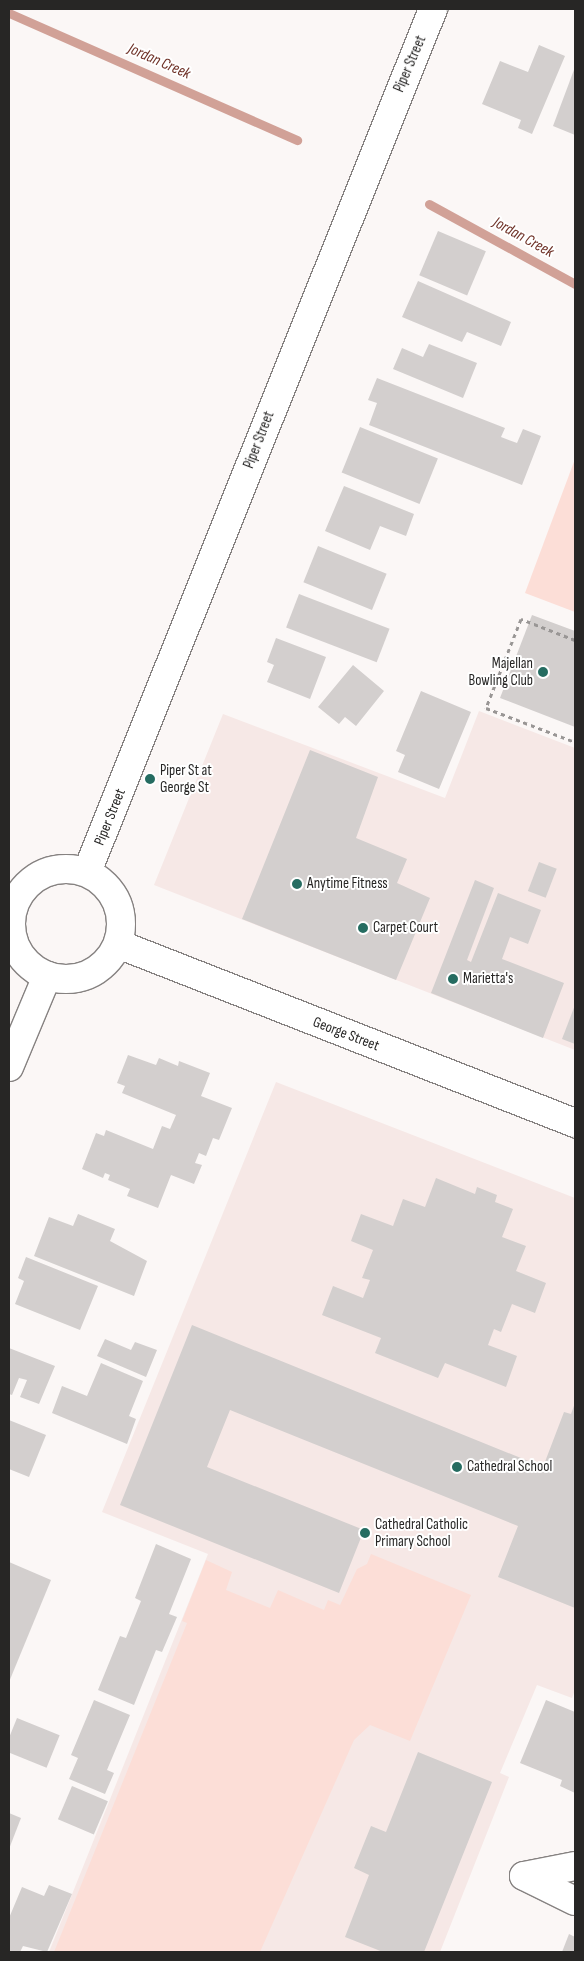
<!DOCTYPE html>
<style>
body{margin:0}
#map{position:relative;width:584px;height:1961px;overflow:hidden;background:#fbf7f6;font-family:"Sofia Sans Condensed",sans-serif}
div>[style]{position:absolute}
.built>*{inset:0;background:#f6e8e6}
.green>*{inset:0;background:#fcded7}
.stream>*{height:9px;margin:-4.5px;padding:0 4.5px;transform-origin:4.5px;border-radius:4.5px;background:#d1a197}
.building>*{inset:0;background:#d3cfce;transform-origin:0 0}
.path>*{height:3px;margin-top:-1.5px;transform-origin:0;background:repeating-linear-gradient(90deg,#999695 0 4px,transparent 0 8px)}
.roads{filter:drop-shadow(1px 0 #868281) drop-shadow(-1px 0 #868281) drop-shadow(0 1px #868281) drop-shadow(0 -1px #868281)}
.minor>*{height:28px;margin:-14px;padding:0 14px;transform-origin:14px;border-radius:14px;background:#fff}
.minor>.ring{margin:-14px;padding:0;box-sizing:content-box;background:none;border:28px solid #fff;border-radius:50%}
.dots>*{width:14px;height:14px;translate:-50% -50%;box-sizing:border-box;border:2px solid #fff;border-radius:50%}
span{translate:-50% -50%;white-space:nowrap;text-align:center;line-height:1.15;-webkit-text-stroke:4px #fff;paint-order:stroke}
.street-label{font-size:15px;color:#272625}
.poi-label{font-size:15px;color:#272625}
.right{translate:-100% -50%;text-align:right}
.left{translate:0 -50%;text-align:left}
.water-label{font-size:16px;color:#6f3228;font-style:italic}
.frame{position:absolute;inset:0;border:10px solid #272625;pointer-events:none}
</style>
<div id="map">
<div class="built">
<i style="clip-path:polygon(479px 711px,575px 748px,575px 1050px,154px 885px,223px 714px,445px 798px)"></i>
<i style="clip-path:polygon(276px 1082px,575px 1198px,575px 1690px,572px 1698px,537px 1685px,500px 1773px,509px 1777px,440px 1952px,49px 1952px,208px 1554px,102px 1512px)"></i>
</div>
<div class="green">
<i style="clip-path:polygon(575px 459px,575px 612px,525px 593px)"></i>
<i style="clip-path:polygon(371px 1554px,471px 1595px,410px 1741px,370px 1725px,354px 1740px,260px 1952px,54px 1952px,187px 1623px,182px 1621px,206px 1560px,232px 1572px,226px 1590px,270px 1608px,278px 1590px,324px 1610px,328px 1600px,340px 1605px,357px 1569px,367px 1564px)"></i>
</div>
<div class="stream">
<i style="left:9px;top:13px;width:315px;rotate:23.8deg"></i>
<i style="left:429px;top:204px;width:166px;rotate:28.7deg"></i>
</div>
<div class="building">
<i style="clip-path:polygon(539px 45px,565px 56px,532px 134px,518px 128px,521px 120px,482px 104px,500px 61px,528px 72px)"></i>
<i style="clip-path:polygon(575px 67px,575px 135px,553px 126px)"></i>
<i style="left:438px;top:231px;width:52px;height:48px;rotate:23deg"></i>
<i style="clip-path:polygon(418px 281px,511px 322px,501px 346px,467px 332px,462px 342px,402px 317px)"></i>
<i style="clip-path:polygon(429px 344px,477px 363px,463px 398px,393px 369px,402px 348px,423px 357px)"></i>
<i style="clip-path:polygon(377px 378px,505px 428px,501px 437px,517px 443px,523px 429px,541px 436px,522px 485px,369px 425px,377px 403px,368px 400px)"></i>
<i style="left:360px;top:427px;width:84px;height:49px;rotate:22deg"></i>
<i style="clip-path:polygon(344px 486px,414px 514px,406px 536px,380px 526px,370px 550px,325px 531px)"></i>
<i style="left:318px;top:546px;width:74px;height:39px;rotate:22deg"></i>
<i style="left:299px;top:594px;width:97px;height:36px;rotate:21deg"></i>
<i style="clip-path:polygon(532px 615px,575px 631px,575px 727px,500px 698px)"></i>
<i style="clip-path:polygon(276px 638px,326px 657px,310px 699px,267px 682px,274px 665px,267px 662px)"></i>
<i style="clip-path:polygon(353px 665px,384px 691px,356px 726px,345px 717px,339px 724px,318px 707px)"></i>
<i style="clip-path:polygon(421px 691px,471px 712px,439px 789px,398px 772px,405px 755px,396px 751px)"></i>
<i style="clip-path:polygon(310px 750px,378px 777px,356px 838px,407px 859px,397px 883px,430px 898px,396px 980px,242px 919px)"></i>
<i style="left:539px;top:862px;width:19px;height:31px;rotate:21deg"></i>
<i style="clip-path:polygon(475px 880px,494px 888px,467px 960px,471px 962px,498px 893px,541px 910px,528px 944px,510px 937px,502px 959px,564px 983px,543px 1038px,431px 993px)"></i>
<i style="clip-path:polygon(575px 1005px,575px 1044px,562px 1039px)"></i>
<i style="clip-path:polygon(128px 1055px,156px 1065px,159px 1058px,178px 1066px,179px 1061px,210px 1073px,201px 1096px,232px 1108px,219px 1140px,213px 1138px,206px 1156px,199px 1153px,195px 1163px,202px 1165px,194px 1184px,171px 1175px,158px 1208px,127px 1196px,130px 1189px,108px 1180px,110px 1175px,105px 1173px,103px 1178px,82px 1169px,96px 1133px,104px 1136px,106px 1130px,153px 1149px,162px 1126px,170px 1129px,176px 1115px,122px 1093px,125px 1086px,117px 1083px)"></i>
<i style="clip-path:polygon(436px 1178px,475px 1194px,477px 1187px,497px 1195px,495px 1202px,513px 1209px,502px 1237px,526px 1246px,516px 1271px,546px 1283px,535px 1313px,512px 1304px,501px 1332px,494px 1329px,488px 1345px,517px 1356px,506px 1387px,445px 1363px,438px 1378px,375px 1353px,381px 1338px,322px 1315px,333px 1286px,363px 1298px,370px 1280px,362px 1278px,373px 1250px,351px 1241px,361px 1214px,393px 1226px,403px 1199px,425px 1207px)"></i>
<i style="clip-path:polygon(78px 1214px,115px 1229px,110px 1241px,147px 1261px,134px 1296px,34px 1256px,49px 1217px,73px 1226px)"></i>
<i style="clip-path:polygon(26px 1257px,98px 1286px,80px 1330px,15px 1304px,24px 1281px,18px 1278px)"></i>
<i style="clip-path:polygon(192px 1325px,543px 1467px,564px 1412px,571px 1414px,575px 1403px,575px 1608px,498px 1577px,518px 1526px,230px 1410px,207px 1467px,364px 1530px,339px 1593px,120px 1505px)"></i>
<i style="clip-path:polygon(105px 1339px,131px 1350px,135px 1342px,157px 1350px,146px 1377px,97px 1356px)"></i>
<i style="clip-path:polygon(9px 1348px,55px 1366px,39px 1404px,20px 1397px,27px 1380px,19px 1378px,12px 1395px,9px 1394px)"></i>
<i style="clip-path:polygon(101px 1363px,143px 1381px,129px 1416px,136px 1419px,127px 1444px,52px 1413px,62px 1386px,87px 1396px)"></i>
<i style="clip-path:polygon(9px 1420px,46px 1435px,29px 1477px,9px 1469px)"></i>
<i style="clip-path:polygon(156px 1544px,191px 1559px,169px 1614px,177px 1617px,162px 1652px,156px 1650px,134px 1705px,98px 1690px,120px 1636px,126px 1638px,141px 1601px,135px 1598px)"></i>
<i style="clip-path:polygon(9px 1562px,51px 1580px,9px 1682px)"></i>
<i style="clip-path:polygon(94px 1700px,130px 1715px,107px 1770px,114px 1773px,105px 1794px,69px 1779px,78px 1758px,71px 1755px)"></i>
<i style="clip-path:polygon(546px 1700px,575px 1712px,575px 1793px,560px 1786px,562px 1780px,520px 1763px)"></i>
<i style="left:17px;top:1718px;width:46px;height:35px;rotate:22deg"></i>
<i style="clip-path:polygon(418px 1752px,492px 1782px,424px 1952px,383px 1952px,345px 1937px,369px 1875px,354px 1868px,371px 1826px,386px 1832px)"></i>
<i style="left:72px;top:1786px;width:39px;height:36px;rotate:23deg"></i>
<i style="clip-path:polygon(9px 1813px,21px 1818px,9px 1849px)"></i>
<i style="clip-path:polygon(49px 1885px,72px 1894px,47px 1952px,23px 1946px,20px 1952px,9px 1951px,9px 1918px,22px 1887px,44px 1896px)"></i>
<i style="clip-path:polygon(569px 1934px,575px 1937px,575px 1952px,562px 1952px)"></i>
</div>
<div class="path">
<i style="left:575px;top:640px;width:58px;rotate:-158.7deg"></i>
<i style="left:521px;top:619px;width:96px;rotate:111.5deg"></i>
<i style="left:486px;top:708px;width:95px;rotate:20.9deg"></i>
</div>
<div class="roads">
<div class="minor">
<i class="ring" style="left:11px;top:869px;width:82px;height:82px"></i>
<i style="left:87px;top:872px;width:930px;rotate:-68.15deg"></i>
<i style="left:118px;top:944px;width:491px;rotate:21.4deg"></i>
<i style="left:9px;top:1067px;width:99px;rotate:-67.3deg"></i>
<i style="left:524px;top:1876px;width:57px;rotate:26.1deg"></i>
<i style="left:524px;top:1876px;width:52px;rotate:-11.1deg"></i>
</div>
</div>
<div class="dots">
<i style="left:543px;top:672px;background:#256c61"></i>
<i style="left:150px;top:779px;background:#256c61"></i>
<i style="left:297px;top:884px;background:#256c61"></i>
<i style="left:363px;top:928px;background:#256c61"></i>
<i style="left:453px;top:979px;background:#256c61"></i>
<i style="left:457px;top:1467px;background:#256c61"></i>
<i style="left:365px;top:1533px;background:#256c61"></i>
</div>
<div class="street-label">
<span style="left:410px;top:64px;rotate:-67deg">Piper Street</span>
<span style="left:259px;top:440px;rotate:-69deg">Piper Street</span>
<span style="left:110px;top:817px;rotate:-68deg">Piper Street</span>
<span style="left:346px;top:1034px;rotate:21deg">George Street</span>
</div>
<div class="poi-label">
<span class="right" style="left:533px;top:672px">Majellan<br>Bowling Club</span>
<span class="left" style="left:160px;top:779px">Piper St at<br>George St</span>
<span class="left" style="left:307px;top:884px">Anytime Fitness</span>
<span class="left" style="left:373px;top:928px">Carpet Court</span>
<span class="left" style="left:463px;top:979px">Marietta's</span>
<span class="left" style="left:467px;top:1467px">Cathedral School</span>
<span class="left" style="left:375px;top:1533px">Cathedral Catholic<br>Primary School</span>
</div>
<div class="water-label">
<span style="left:159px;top:62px;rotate:24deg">Jordan Creek</span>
<span style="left:523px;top:238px;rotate:29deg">Jordan Creek</span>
</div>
<div class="frame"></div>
</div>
